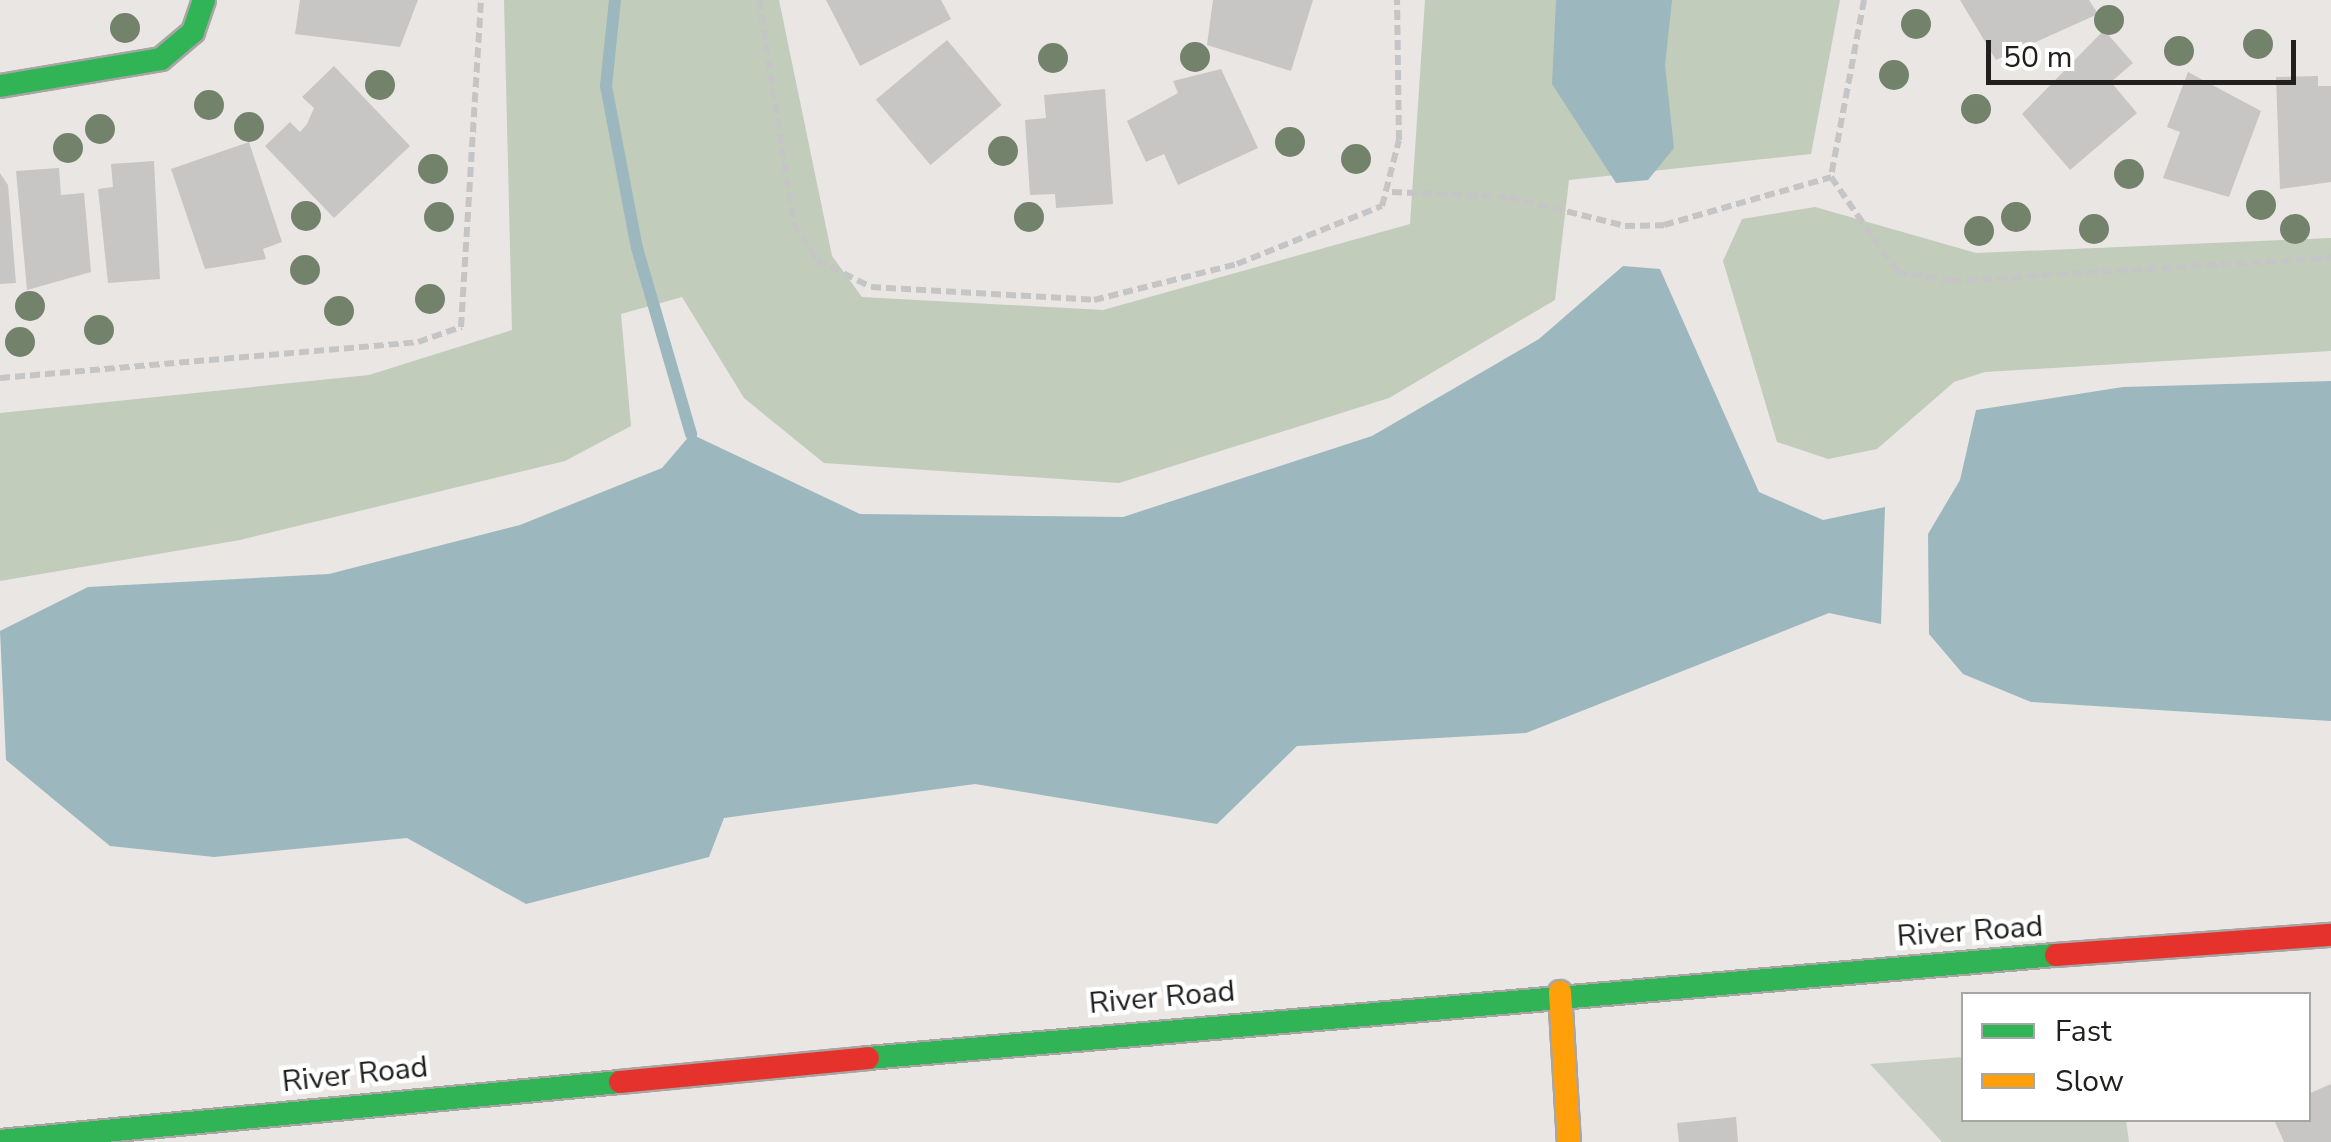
<!DOCTYPE html>
<style>
body{margin:0}
#map{position:relative;width:2331px;height:1142px;overflow:hidden;background:#e9e6e4;font-family:"Nunito Sans",sans-serif}
div>[style]{position:absolute}
.green>*{inset:0;background:#c8cec4}
.forest>*{inset:0;background:#c1ccbb}
.water>*{inset:0;background:#9cb8be}
.stream>*{height:12px;margin:-6px;padding:0 6px;transform-origin:6px;border-radius:6px;background:#9cb8be}
.building>*{inset:0;background:#c8c6c4;transform-origin:0 0}
.path>*{height:6px;margin-top:-3px;transform-origin:0;background:repeating-linear-gradient(90deg,#c6c5c5 0 10px,transparent 0 15px)}
.roads{filter:drop-shadow(2px 0 #a8a6a5) drop-shadow(-2px 0 #a8a6a5) drop-shadow(0 2px #a8a6a5) drop-shadow(0 -2px #a8a6a5)}
.fast>*{height:22px;margin:-11px;padding:0 11px;transform-origin:11px;border-radius:11px;background:#30b455}
.slow>*{height:22px;margin:-11px;padding:0 11px;transform-origin:11px;border-radius:11px;background:#ff9f0a}
.jam>*{height:22px;margin:-11px;padding:0 11px;transform-origin:11px;border-radius:11px;background:#e5322d}
.trees>*{width:30px;height:30px;margin:-15px;border-radius:50%;background:#73826a}
span{translate:-50% -50%;white-space:nowrap;text-align:center;line-height:1.15;-webkit-text-stroke:9px #fff;paint-order:stroke}
.street-label{font-size:30px;color:#21201f}
.legend{position:absolute;left:1961px;top:992px;width:350px;height:130px;box-sizing:border-box;background:#fff;border:2px solid #a6a6a5;margin:0;padding:12px 18px;list-style:none;font-size:30px;color:#21201f}
.legend li{display:flex;align-items:center;gap:20px;height:50px}
.legend b{width:50px;border:2px solid #a6a6a5}
.scale{position:absolute;left:1986px;top:40px;width:310px;height:45px;box-sizing:border-box;border:5px solid #21201f;border-top:0;padding-left:12px;font-size:30px;line-height:35px;white-space:nowrap;color:#21201f;-webkit-text-stroke:8px #fff;paint-order:stroke}
</style>
<div id="map">
<div class="green">
<i style="clip-path:polygon(1963px 1057px,1964px 1120px,2126px 1120px,2129px 1142px,1942px 1142px,1870px 1064px)"></i>
</div>
<div class="forest">
<i style="clip-path:polygon(504px 0,779px 0,832px 256px,862px 297px,1103px 310px,1410px 224px,1425px 0,1840px 0,1811px 154px,1569px 180px,1555px 300px,1389px 398px,1119px 483px,824px 463px,744px 398px,682px 297px,621px 314px,631px 426px,565px 461px,240px 540px,0 581px,0 413px,369px 375px,512px 330px)"></i>
<i style="clip-path:polygon(1815px 207px,1976px 253px,2331px 238px,2331px 351px,1985px 372px,1954px 382px,1877px 449px,1828px 459px,1777px 442px,1723px 261px,1742px 219px)"></i>
</div>
<div class="water">
<i style="clip-path:polygon(1556px 0,1672px 0,1665px 65px,1674px 148px,1648px 180px,1616px 183px,1552px 84px)"></i>
<i style="clip-path:polygon(1623px 266px,1660px 269px,1759px 492px,1823px 520px,1885px 507px,1881px 624px,1829px 613px,1526px 733px,1297px 746px,1217px 824px,975px 784px,724px 818px,709px 857px,526px 904px,407px 838px,214px 857px,110px 846px,6px 760px,0 631px,88px 587px,329px 574px,520px 525px,662px 468px,691px 434px,860px 514px,1123px 517px,1372px 436px,1539px 339px)"></i>
<i style="clip-path:polygon(2331px 381px,2331px 721px,2031px 702px,1963px 674px,1929px 634px,1928px 534px,1960px 480px,1976px 410px,2123px 387px)"></i>
</div>
<div class="stream">
<i style="left:615px;top:0;width:86px;rotate:96deg"></i>
<i style="left:606px;top:86px;width:165px;rotate:79.2deg"></i>
<i style="left:637px;top:248px;width:194px;rotate:73.8deg"></i>
</div>
<div class="building">
<i style="clip-path:polygon(300px 0,418px 0,400px 47px,295px 34px)"></i>
<i style="clip-path:polygon(826px 0,941px 0,951px 19px,860px 66px)"></i>
<i style="clip-path:polygon(1213px 0,1313px 0,1291px 71px,1207px 45px)"></i>
<i style="clip-path:polygon(1960px 0,2089px 0,2098px 14px,1996px 60px)"></i>
<i style="clip-path:polygon(2104px 30px,2133px 63px,2111px 82px,2137px 113px,2070px 170px,2022px 114px)"></i>
<i style="left:947px;top:40px;width:85px;height:93px;rotate:50deg"></i>
<i style="clip-path:polygon(334px 66px,410px 146px,334px 218px,265px 146px,290px 122px,300px 132px,307px 124px,314px 108px,302px 97px)"></i>
<i style="clip-path:polygon(1221px 69px,1258px 148px,1178px 185px,1164px 154px,1146px 162px,1127px 121px,1178px 93px,1173px 81px)"></i>
<i style="clip-path:polygon(2188px 72px,2261px 111px,2229px 197px,2163px 178px,2180px 132px,2167px 127px)"></i>
<i style="clip-path:polygon(2318px 76px,2318px 86px,2331px 86px,2331px 182px,2280px 189px,2276px 77px)"></i>
<i style="clip-path:polygon(1105px 89px,1113px 204px,1056px 208px,1055px 194px,1030px 195px,1025px 120px,1046px 118px,1044px 95px)"></i>
<i style="clip-path:polygon(249px 142px,282px 242px,263px 249px,266px 259px,205px 269px,171px 169px)"></i>
<i style="clip-path:polygon(154px 161px,160px 279px,108px 283px,98px 189px,113px 187px,111px 164px)"></i>
<i style="clip-path:polygon(59px 168px,61px 195px,84px 193px,91px 272px,27px 290px,16px 171px)"></i>
<i style="clip-path:polygon(0 173px,8px 185px,16px 283px,0 284px)"></i>
<i style="clip-path:polygon(2331px 1084px,2331px 1142px,2284px 1142px,2274px 1120px,2308px 1120px,2308px 1094px)"></i>
<i style="clip-path:polygon(1736px 1117px,1738px 1142px,1679px 1142px,1677px 1123px)"></i>
</div>
<div class="path">
<i style="left:759px;top:0;width:227px;rotate:81.1deg"></i>
<i style="left:794px;top:224px;width:43px;rotate:57.4deg"></i>
<i style="left:817px;top:260px;width:60px;rotate:26.6deg"></i>
<i style="left:871px;top:287px;width:223px;rotate:3.3deg"></i>
<i style="left:1094px;top:300px;width:147px;rotate:-14.1deg"></i>
<i style="left:1237px;top:264px;width:156px;rotate:-21.8deg"></i>
<i style="left:1382px;top:206px;width:68px;rotate:-75.6deg"></i>
<i style="left:1399px;top:140px;width:140px;rotate:-90.8deg"></i>
<i style="left:1864px;top:0;width:180px;rotate:100.6deg"></i>
<i style="left:1831px;top:177px;width:116px;rotate:55.2deg"></i>
<i style="left:1897px;top:272px;width:56px;rotate:9.3deg"></i>
<i style="left:1952px;top:281px;width:380px;rotate:-3.5deg"></i>
<i style="left:1392px;top:192px;width:117px;rotate:2.4deg"></i>
<i style="left:1509px;top:197px;width:120px;rotate:14deg"></i>
<i style="left:1625px;top:226px;width:39px;rotate:-1deg"></i>
<i style="left:1664px;top:225px;width:174px;rotate:-16deg"></i>
<i style="left:0;top:378px;width:420px;rotate:-4.9deg"></i>
<i style="left:418px;top:342px;width:46px;rotate:-19.2deg"></i>
<i style="left:461px;top:327px;width:328px;rotate:-86.5deg"></i>
</div>
<div class="roads">
<div class="fast">
<i style="left:0;top:86px;width:163px;rotate:-9.5deg"></i>
<i style="left:161px;top:59px;width:42px;rotate:-40.2deg"></i>
<i style="left:193px;top:32px;width:34px;rotate:-71deg"></i>
<i style="left:868px;top:1058px;width:1192px;rotate:-4.96deg"></i>
<i style="left:0;top:1141px;width:623px;rotate:-5.44deg"></i>
</div>
<div class="slow">
<i style="left:1560px;top:992px;width:150px;rotate:86.6deg"></i>
</div>
<div class="jam">
<i style="left:2056px;top:955px;width:276px;rotate:-4.2deg"></i>
<i style="left:620px;top:1082px;width:249px;rotate:-5.5deg"></i>
</div>
</div>
<div class="trees">
<i style="left:2109px;top:20px"></i>
<i style="left:1916px;top:24px"></i>
<i style="left:125px;top:28px"></i>
<i style="left:2258px;top:44px"></i>
<i style="left:2179px;top:51px"></i>
<i style="left:1195px;top:57px"></i>
<i style="left:1053px;top:58px"></i>
<i style="left:1894px;top:75px"></i>
<i style="left:380px;top:85px"></i>
<i style="left:209px;top:105px"></i>
<i style="left:1976px;top:109px"></i>
<i style="left:249px;top:127px"></i>
<i style="left:100px;top:129px"></i>
<i style="left:1290px;top:142px"></i>
<i style="left:68px;top:148px"></i>
<i style="left:1003px;top:151px"></i>
<i style="left:1356px;top:159px"></i>
<i style="left:433px;top:169px"></i>
<i style="left:2129px;top:174px"></i>
<i style="left:2261px;top:205px"></i>
<i style="left:306px;top:216px"></i>
<i style="left:439px;top:217px"></i>
<i style="left:1029px;top:217px"></i>
<i style="left:2016px;top:217px"></i>
<i style="left:2094px;top:229px"></i>
<i style="left:2295px;top:229px"></i>
<i style="left:1979px;top:231px"></i>
<i style="left:305px;top:270px"></i>
<i style="left:430px;top:299px"></i>
<i style="left:30px;top:306px"></i>
<i style="left:339px;top:311px"></i>
<i style="left:99px;top:330px"></i>
<i style="left:20px;top:342px"></i>
</div>
<div class="street-label">
<span style="left:1970px;top:932px;rotate:-4deg">River Road</span>
<span style="left:1162px;top:998px;rotate:-5deg">River Road</span>
<span style="left:355px;top:1075px;rotate:-6deg">River Road</span>
</div>
<ul class="legend">
<li><b style="height:12px;background:#30b455"></b>Fast</li>
<li><b style="height:12px;background:#ff9f0a"></b>Slow</li>
</ul>
<div class="scale">50 m</div>
</div>
